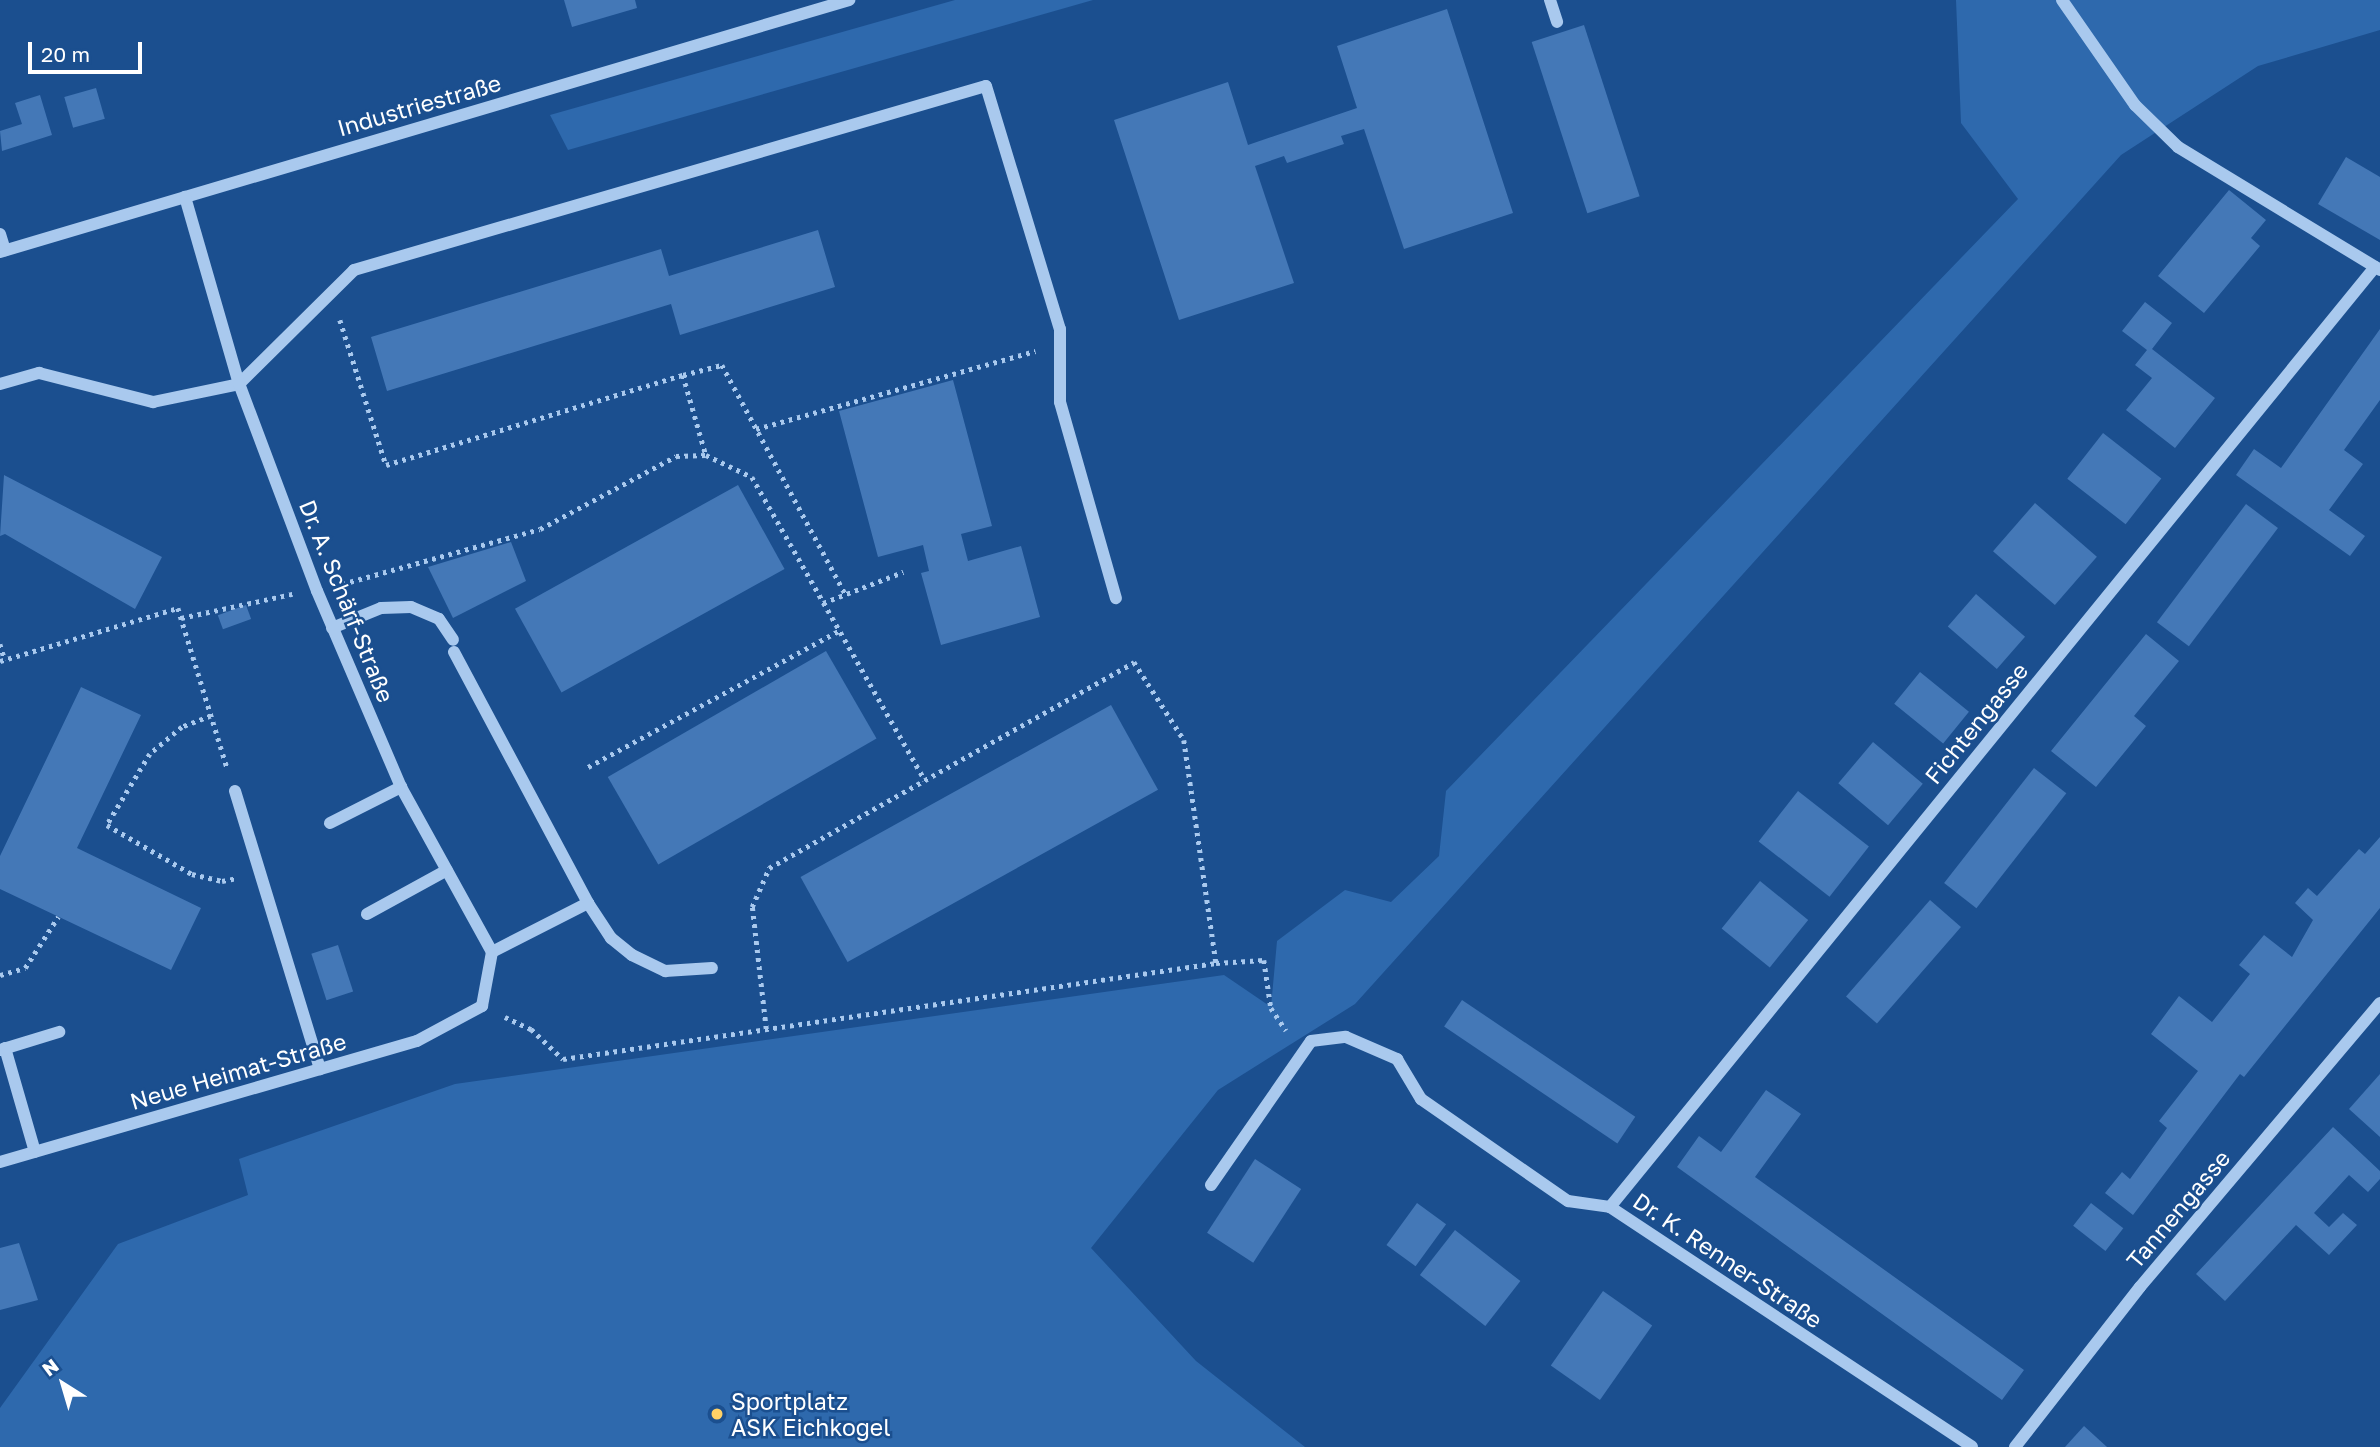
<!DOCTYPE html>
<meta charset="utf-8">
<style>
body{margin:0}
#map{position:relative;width:2380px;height:1447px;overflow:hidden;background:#1b4f8f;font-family:"Golos Text",sans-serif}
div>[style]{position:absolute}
.green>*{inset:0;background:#2e69ad}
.building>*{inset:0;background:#4478b7;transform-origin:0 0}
.path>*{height:4.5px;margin-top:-2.25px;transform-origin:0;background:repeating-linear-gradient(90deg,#a9c9ee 0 3.5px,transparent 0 8.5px)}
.minor>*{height:12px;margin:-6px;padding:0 6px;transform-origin:6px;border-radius:6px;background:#a9c9ee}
.dots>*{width:19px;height:19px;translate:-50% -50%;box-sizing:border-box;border:4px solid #1b4f8f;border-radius:50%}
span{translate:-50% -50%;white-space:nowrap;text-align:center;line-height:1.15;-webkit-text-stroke:5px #1b4f8f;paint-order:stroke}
.street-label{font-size:23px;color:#fff}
.poi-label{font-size:23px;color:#fff}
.left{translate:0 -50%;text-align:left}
.north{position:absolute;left:28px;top:1349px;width:70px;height:70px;-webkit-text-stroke:5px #1b4f8f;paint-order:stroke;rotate:323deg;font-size:19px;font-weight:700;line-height:28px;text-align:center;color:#fff}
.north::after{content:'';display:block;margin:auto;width:24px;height:32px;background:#fff;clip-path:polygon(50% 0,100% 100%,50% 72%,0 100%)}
.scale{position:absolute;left:28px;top:42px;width:114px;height:32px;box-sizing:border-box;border:4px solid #fff;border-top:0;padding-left:9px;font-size:21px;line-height:24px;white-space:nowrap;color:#fff;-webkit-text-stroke:5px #1b4f8f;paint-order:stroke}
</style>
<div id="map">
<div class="green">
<i style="clip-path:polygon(955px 0,1093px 0,568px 150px,550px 115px)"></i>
<i style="clip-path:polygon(1956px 0,2380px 0,2380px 30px,2258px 66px,2121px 155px,1355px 1004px,1218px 1090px,1091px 1248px,1196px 1361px,1305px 1447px,0 1447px,0 1408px,118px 1244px,248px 1195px,239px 1159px,455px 1084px,1224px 975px,1271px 1007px,1277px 941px,1345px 890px,1391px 902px,1439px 856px,1446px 791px,2018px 199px,1961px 123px)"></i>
</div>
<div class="building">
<i style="clip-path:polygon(564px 0,635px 0,637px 8px,572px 27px)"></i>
<i style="clip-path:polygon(1447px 9px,1513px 213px,1404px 249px,1364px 129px,1341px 136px,1344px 144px,1287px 163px,1284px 156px,1255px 166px,1294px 283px,1179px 320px,1114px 120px,1228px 82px,1248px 145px,1357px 108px,1337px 46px)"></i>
<i style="left:1584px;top:25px;width:180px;height:55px;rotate:72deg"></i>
<i style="left:96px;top:88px;width:32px;height:33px;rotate:74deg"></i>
<i style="clip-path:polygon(40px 95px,52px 135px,2px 151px,0 131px,22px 124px,15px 103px)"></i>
<i style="clip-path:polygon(2346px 157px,2380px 177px,2380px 240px,2318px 204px)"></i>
<i style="clip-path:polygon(2229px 190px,2266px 220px,2251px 238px,2260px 246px,2204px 313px,2158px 276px)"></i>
<i style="clip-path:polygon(818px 230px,835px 287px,680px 335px,671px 304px,387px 391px,371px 337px,661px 249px,669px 276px)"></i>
<i style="clip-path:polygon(2145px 302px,2172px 323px,2152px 349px,2215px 398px,2175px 448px,2126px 410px,2152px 378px,2135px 365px,2147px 350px,2122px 331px)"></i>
<i style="clip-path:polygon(2380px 329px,2380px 400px,2344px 450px,2363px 464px,2329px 510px,2365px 536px,2350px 556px,2236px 475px,2254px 449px,2281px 468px)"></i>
<i style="clip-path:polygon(953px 380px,992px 526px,961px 534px,968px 561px,1021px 546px,1040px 617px,941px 645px,921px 573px,929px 571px,923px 545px,878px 557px,839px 411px)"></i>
<i style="left:2103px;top:433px;width:74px;height:58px;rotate:38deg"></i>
<i style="clip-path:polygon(4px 475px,162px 557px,135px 609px,5px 534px,0 536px)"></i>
<i style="left:738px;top:485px;width:96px;height:255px;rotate:61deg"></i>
<i style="left:2035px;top:503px;width:82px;height:64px;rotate:41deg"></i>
<i style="left:2246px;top:504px;width:40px;height:148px;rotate:37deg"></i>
<i style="clip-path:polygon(511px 542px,526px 581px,453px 618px,428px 567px)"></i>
<i style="left:1976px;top:594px;width:65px;height:43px;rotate:41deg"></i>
<i style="left:246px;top:605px;width:15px;height:30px;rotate:70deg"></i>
<i style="clip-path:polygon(2146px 634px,2179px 661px,2134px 716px,2146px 726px,2096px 787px,2051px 751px)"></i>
<i style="left:826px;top:651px;width:101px;height:252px;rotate:60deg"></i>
<i style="left:1920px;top:672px;width:63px;height:41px;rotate:39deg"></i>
<i style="clip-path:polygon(81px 687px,141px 715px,77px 848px,201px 908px,171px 970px,0 889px,0 856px)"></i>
<i style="left:1111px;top:705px;width:97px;height:355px;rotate:61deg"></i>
<i style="left:1873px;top:742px;width:65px;height:54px;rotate:40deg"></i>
<i style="left:2034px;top:768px;width:41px;height:146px;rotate:38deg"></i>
<i style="left:1798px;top:791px;width:90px;height:64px;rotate:38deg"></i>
<i style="clip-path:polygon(2380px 837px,2380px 908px,2244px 1077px,2240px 1074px,2133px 1215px,2105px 1193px,2122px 1172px,2130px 1179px,2167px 1128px,2159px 1121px,2198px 1071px,2151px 1034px,2179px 996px,2212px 1022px,2250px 974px,2239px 965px,2264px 935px,2292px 957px,2313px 920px,2295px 903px,2308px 888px,2317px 896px,2359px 849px,2365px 854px)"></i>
<i style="left:1760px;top:881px;width:62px;height:61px;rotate:39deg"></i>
<i style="left:1930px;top:900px;width:41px;height:128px;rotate:41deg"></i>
<i style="left:338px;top:945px;width:49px;height:28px;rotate:72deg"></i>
<i style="left:1462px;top:1000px;width:209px;height:32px;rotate:34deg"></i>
<i style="clip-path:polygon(2380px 1074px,2380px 1137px,2349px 1109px)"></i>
<i style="clip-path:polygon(1766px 1090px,1801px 1114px,1755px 1177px,2024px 1370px,2002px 1400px,1677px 1167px,1699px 1136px,1721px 1152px)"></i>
<i style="clip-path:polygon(2333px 1127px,2380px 1171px,2380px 1179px,2368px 1192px,2349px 1175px,2314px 1213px,2329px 1227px,2343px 1213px,2357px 1225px,2329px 1255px,2296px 1225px,2225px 1301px,2196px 1274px)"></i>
<i style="left:1255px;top:1159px;width:55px;height:88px;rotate:33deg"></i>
<i style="left:1417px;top:1203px;width:36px;height:52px;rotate:36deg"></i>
<i style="left:2091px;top:1203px;width:41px;height:29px;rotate:38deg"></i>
<i style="left:1455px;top:1230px;width:83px;height:57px;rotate:38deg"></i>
<i style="clip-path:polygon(19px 1243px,38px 1300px,0 1310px,0 1248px)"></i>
<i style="left:1603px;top:1291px;width:60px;height:91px;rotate:35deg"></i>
<i style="clip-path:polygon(2084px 1426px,2107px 1447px,2065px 1447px)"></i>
</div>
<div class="path">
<i style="left:340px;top:320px;width:152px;rotate:72.4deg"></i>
<i style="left:386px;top:465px;width:310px;rotate:-16.9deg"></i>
<i style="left:683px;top:375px;width:83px;rotate:74deg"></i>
<i style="left:683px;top:375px;width:40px;rotate:-14.4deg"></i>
<i style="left:722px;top:365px;width:259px;rotate:61.7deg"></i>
<i style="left:756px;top:429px;width:290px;rotate:-15.6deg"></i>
<i style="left:342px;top:584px;width:205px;rotate:-15.5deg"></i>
<i style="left:540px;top:529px;width:154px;rotate:-28.2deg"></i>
<i style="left:676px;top:456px;width:30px;rotate:-2deg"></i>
<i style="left:706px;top:455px;width:51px;rotate:25.6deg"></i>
<i style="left:752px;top:477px;width:349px;rotate:60.3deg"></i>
<i style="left:823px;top:603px;width:86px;rotate:-21.2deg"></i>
<i style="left:181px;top:618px;width:114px;rotate:-12.2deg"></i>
<i style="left:0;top:644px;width:17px;rotate:73deg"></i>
<i style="left:0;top:661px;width:186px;rotate:-16.6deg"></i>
<i style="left:178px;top:608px;width:166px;rotate:72.9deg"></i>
<i style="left:211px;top:716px;width:31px;rotate:159deg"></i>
<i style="left:182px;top:727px;width:42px;rotate:139.8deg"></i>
<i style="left:150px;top:754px;width:83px;rotate:121.2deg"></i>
<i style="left:107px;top:825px;width:98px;rotate:30deg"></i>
<i style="left:192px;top:874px;width:31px;rotate:13deg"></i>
<i style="left:222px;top:881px;width:15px;rotate:-11deg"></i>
<i style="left:588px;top:767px;width:285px;rotate:-28.5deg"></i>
<i style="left:0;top:975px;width:26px;rotate:-16deg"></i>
<i style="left:25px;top:968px;width:61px;rotate:-57.1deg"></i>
<i style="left:505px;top:1017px;width:29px;rotate:25deg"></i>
<i style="left:531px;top:1029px;width:44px;rotate:43.2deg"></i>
<i style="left:563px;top:1059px;width:660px;rotate:-8.36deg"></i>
<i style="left:1216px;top:963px;width:48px;rotate:-3.6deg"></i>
<i style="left:1264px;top:960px;width:49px;rotate:81.7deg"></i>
<i style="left:1271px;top:1008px;width:27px;rotate:56deg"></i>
<i style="left:766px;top:1029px;width:123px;rotate:-96.5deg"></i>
<i style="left:752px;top:907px;width:43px;rotate:-66.4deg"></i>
<i style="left:769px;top:868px;width:419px;rotate:-29.4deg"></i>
<i style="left:1134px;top:662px;width:93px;rotate:57.3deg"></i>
<i style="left:1184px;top:740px;width:225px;rotate:81.8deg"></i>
</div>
<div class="minor">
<i style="left:1550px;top:0;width:23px;rotate:72deg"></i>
<i style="left:2062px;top:0;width:128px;rotate:55.2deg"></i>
<i style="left:2135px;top:105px;width:60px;rotate:44.3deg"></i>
<i style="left:2178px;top:147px;width:237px;rotate:31.3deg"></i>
<i style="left:0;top:234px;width:17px;rotate:73deg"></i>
<i style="left:0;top:252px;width:886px;rotate:-16.53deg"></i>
<i style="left:0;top:384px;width:41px;rotate:-15.8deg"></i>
<i style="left:39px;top:373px;width:118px;rotate:14.3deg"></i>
<i style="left:153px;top:402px;width:88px;rotate:-11.8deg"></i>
<i style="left:239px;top:384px;width:162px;rotate:-44.7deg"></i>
<i style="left:354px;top:270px;width:658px;rotate:-16.23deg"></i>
<i style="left:986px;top:86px;width:254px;rotate:73.1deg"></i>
<i style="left:1060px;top:329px;width:73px;rotate:90deg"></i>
<i style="left:1060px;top:402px;width:204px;rotate:74.1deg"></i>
<i style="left:332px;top:628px;width:53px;rotate:-22.2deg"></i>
<i style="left:381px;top:608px;width:30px;rotate:-2deg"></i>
<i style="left:411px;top:607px;width:30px;rotate:23deg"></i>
<i style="left:439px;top:619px;width:25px;rotate:56deg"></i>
<i style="left:454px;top:652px;width:285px;rotate:61.9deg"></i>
<i style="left:235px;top:791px;width:291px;rotate:73deg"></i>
<i style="left:330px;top:823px;width:80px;rotate:-26.9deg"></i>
<i style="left:367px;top:914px;width:91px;rotate:-28.8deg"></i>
<i style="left:492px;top:952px;width:108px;rotate:-27deg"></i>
<i style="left:588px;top:903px;width:42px;rotate:56.7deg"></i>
<i style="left:611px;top:938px;width:27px;rotate:39deg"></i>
<i style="left:632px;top:955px;width:37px;rotate:26deg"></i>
<i style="left:665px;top:971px;width:47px;rotate:-3.7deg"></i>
<i style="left:5px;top:1048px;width:108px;rotate:73.9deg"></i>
<i style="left:0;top:1050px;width:62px;rotate:-17deg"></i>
<i style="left:0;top:1162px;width:434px;rotate:-16.2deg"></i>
<i style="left:417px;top:1041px;width:74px;rotate:-28.3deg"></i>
<i style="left:482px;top:1006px;width:55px;rotate:-79.5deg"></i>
<i style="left:492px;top:952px;width:188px;rotate:-118.9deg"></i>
<i style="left:401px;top:787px;width:213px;rotate:-113.2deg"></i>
<i style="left:317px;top:591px;width:221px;rotate:-110.6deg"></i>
<i style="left:239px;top:384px;width:195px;rotate:-106.1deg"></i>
<i style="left:1211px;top:1185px;width:175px;rotate:-55.2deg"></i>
<i style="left:1311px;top:1041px;width:35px;rotate:-7deg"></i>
<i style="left:1346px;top:1037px;width:56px;rotate:23.3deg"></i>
<i style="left:1397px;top:1059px;width:47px;rotate:59deg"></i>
<i style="left:1421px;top:1099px;width:179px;rotate:34.8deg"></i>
<i style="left:1568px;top:1201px;width:42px;rotate:8.1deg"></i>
<i style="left:1610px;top:1207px;width:434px;rotate:33.5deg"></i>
<i style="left:1610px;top:1207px;width:1212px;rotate:-50.86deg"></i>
<i style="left:2015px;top:1447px;width:203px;rotate:-52deg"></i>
<i style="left:2140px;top:1287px;width:372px;rotate:-49.8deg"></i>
</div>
<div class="dots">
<i style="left:717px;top:1414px;background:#ffd166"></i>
</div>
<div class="street-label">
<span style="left:419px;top:105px;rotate:-16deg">Industriestraße</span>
<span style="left:347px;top:601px;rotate:68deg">Dr. A. Schärf-Straße</span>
<span style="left:1976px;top:723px;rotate:-51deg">Fichtengasse</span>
<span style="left:238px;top:1071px;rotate:-16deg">Neue Heimat-Straße</span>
<span style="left:2178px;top:1209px;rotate:-50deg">Tannengasse</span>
<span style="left:1728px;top:1260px;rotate:34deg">Dr. K. Renner-Straße</span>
</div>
<div class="poi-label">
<span class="left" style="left:731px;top:1414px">Sportplatz<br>ASK Eichkogel</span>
</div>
<div class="north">N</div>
<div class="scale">20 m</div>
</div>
